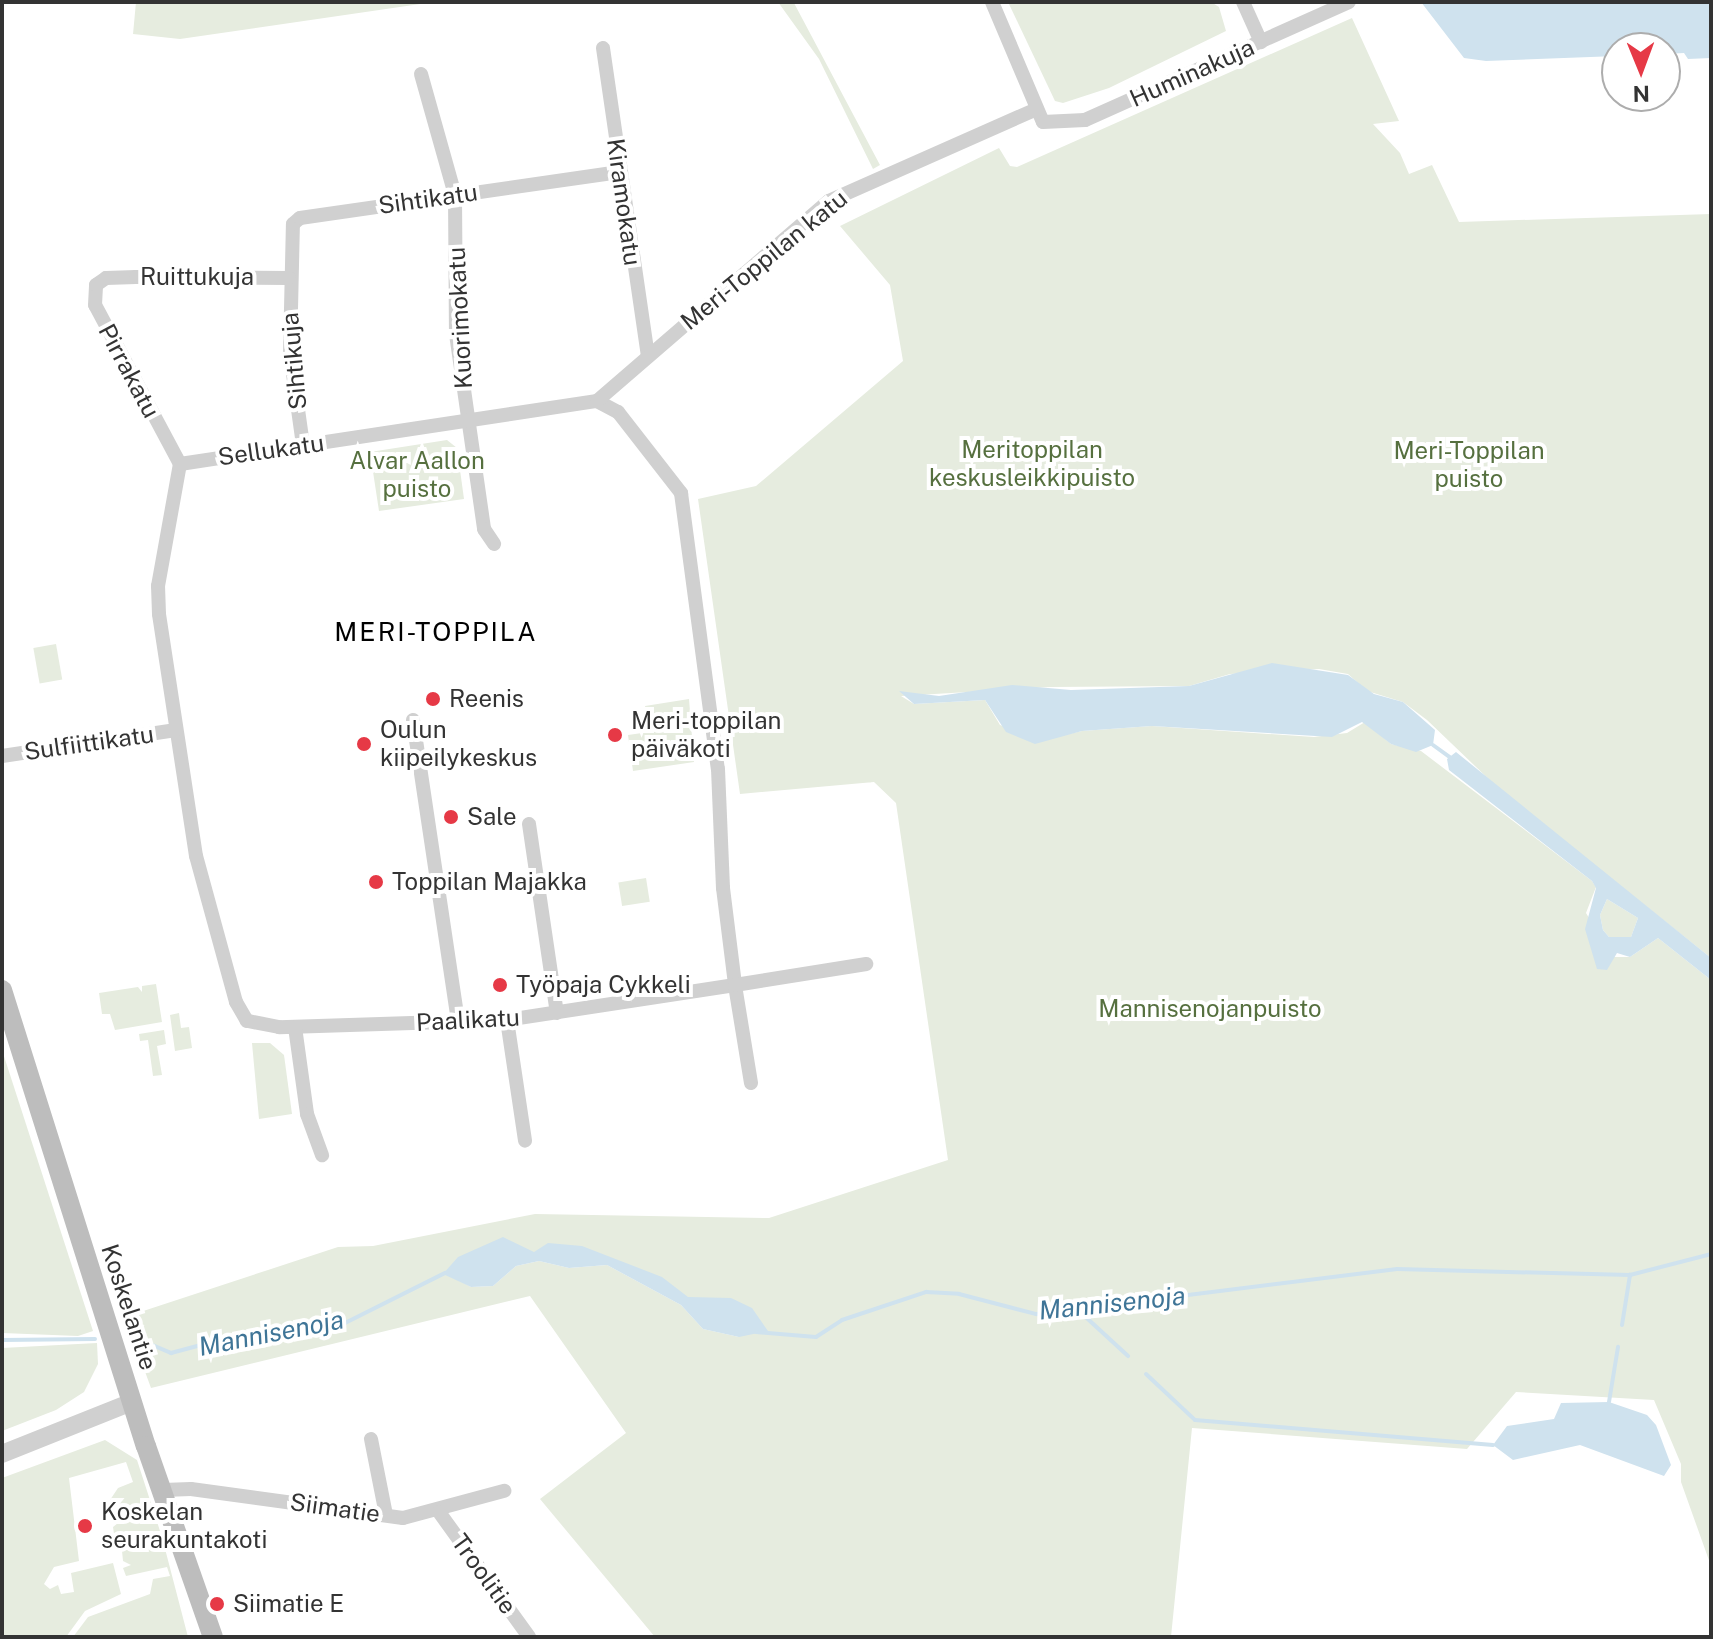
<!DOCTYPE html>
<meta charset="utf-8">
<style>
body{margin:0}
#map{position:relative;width:1713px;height:1639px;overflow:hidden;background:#fff;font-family:"Public Sans",sans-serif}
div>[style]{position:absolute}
.green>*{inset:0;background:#e6ecdf;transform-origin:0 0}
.water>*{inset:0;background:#cfe2ee}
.stream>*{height:4px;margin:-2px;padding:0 2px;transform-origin:2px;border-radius:2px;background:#cfe2ee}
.minor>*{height:14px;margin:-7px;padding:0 7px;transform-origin:7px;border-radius:7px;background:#d0d0d0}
.tertiary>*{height:18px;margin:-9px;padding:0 9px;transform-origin:9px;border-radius:9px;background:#d0d0d0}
.secondary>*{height:20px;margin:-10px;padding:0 10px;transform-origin:10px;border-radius:10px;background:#bdbdbd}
.dots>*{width:22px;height:22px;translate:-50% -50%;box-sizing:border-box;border:4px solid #fff;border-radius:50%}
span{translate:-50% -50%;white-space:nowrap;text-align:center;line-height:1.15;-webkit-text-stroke:8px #fff;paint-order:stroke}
.street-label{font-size:24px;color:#333}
.park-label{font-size:24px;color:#56703f}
.poi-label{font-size:24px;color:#333}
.left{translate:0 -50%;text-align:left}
.neighbourhood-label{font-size:26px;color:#000;letter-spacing:2px}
.water-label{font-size:26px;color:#3f7597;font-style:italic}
.frame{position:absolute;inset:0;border:4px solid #333;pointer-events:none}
.north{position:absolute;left:1601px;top:32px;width:80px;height:80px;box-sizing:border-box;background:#fff;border:2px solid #adadad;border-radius:50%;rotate:179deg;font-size:22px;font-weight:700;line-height:32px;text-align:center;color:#333}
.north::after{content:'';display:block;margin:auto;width:28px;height:36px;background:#e63946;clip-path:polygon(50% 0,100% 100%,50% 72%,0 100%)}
</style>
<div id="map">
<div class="green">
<i style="clip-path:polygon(136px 2px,434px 2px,180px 39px,133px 34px)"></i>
<i style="clip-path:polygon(778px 2px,794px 3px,880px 165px,873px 169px,819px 59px)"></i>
<i style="clip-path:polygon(1008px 2px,1211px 2px,1219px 7px,1226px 31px,1109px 88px,1063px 103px,1055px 101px)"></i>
<i style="clip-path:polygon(evenodd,1352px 18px,1399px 121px,1373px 124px,1400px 153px,1409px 174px,1432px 165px,1459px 222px,1711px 214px,1711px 958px,1499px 789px,1427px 720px,1403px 702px,1367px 691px,1348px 674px,1319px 669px,1230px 674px,1189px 686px,1050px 687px,901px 696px,914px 704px,985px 700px,1000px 725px,1043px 740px,1082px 731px,1152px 726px,1314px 737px,1347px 733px,1365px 722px,1391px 744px,1421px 751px,1592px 881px,1596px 887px,1586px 913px,1613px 957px,1630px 957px,1658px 938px,1711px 980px,1711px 1566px,1681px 1482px,1681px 1464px,1654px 1400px,1516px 1392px,1467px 1449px,1192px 1428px,1171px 1637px,655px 1637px,540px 1499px,626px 1433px,530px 1296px,151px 1388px,125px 1317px,338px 1247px,373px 1246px,535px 1214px,769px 1218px,948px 1160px,896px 803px,874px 782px,740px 794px,698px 499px,756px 486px,903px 361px,890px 285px,840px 226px,999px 148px,1010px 166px,1017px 167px,1352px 18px,575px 1250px,654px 1283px,739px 1337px,703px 1329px,681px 1305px,607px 1265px,569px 1268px,539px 1261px,516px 1266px,493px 1286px,471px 1287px,445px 1273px,575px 1250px)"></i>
<i style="clip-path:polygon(447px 440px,457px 448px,464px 499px,379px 511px,370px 452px)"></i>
<i style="left:56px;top:644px;width:36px;height:23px;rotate:80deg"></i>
<i style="clip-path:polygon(689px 699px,694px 762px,633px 771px,628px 735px,649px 732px,645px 706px)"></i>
<i style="left:646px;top:878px;width:24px;height:28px;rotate:81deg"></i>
<i style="clip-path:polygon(1607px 899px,1638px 918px,1631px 937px,1609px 937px,1603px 930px,1600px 915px)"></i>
<i style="clip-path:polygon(156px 984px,162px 1022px,115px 1030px,110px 1014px,102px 1014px,99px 993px,138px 987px,142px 992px,142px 986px)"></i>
<i style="clip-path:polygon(179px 1013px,181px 1028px,189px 1027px,192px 1048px,175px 1051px,170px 1015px)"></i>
<i style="clip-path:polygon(164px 1030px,166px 1044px,157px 1046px,162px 1075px,153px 1076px,148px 1040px,140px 1041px,139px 1034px)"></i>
<i style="clip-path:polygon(252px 1043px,270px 1043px,284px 1055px,292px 1114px,259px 1119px)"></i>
<i style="clip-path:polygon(2px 1050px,93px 1331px,78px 1336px,2px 1333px)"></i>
<i style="clip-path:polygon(97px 1343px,98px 1364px,84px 1392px,56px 1410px,2px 1431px,2px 1348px)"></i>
<i style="clip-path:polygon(105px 1440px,137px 1460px,160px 1531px,114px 1534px,113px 1527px,128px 1515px,124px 1503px,109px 1510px,108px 1503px,118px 1488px,133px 1482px,126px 1462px,69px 1478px,79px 1561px,54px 1567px,44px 1584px,50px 1589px,58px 1585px,61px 1594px,74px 1592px,71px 1573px,113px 1563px,121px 1594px,85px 1611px,66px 1637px,2px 1637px,2px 1478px)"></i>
<i style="clip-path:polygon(163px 1541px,188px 1637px,73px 1637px,88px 1617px,150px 1594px,153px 1579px,170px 1576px,167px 1567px,126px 1576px,123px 1568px,131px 1565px,123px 1561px,122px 1551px)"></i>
</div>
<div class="water">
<i style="clip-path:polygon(1421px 2px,1711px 2px,1711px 58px,1688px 59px,1684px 53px,1665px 54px,1665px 48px,1617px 48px,1617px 56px,1486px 61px,1464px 58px)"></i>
<i style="clip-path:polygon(1272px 663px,1348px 675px,1374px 694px,1403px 702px,1435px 730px,1433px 745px,1416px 752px,1391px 744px,1362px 722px,1332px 737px,1152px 726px,1082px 731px,1035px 744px,1006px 732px,985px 700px,914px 704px,899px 691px,939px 696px,1012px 685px,1071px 690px,1189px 686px)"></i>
<i style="clip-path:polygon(evenodd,1456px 752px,1711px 958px,1711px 980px,1658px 938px,1630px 957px,1617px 953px,1607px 970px,1597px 969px,1585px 929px,1596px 888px,1592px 881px,1449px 770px,1447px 759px,1456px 752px,1607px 899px,1638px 918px,1631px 937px,1609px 937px,1603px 930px,1600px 915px,1607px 899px)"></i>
<i style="clip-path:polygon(503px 1237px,534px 1252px,548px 1243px,582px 1246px,662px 1277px,688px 1297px,731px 1298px,752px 1308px,768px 1331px,739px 1337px,703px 1329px,681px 1305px,607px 1265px,569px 1268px,539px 1261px,516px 1266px,493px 1286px,471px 1287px,443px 1274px,458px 1257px)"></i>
<i style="clip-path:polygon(1609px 1402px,1647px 1415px,1656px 1425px,1671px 1465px,1664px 1476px,1580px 1445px,1513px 1460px,1493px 1445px,1507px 1426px,1554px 1419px,1561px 1403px)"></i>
</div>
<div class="stream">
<i style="left:1433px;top:745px;width:22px;rotate:36deg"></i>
<i style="left:1078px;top:1310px;width:68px;rotate:42.6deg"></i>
<i style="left:1622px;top:1325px;width:51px;rotate:-80.9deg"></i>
<i style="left:756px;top:1332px;width:60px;rotate:4.8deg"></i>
<i style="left:816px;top:1337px;width:31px;rotate:-33deg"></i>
<i style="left:842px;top:1320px;width:89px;rotate:-18.4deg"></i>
<i style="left:926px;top:1292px;width:33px;rotate:3deg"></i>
<i style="left:959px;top:1294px;width:80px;rotate:14.6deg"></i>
<i style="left:1036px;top:1314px;width:364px;rotate:-7.1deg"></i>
<i style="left:1397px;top:1269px;width:233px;rotate:1.5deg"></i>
<i style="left:1630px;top:1275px;width:84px;rotate:-14.5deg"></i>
<i style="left:129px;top:1335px;width:46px;rotate:23.2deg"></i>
<i style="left:171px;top:1353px;width:66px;rotate:-14.9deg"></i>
<i style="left:235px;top:1336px;width:111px;rotate:-6.7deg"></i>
<i style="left:345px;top:1323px;width:112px;rotate:-26.6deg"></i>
<i style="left:2px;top:1340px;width:93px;rotate:-0.6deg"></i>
<i style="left:1146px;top:1374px;width:67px;rotate:43.2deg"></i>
<i style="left:1195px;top:1420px;width:299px;rotate:4.8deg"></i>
<i style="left:1609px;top:1402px;width:56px;rotate:-80.7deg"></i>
</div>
<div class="minor">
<i style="left:992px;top:2px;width:130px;rotate:67deg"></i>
<i style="left:1043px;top:122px;width:42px;rotate:-2.7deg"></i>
<i style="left:1085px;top:120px;width:289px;rotate:-24.1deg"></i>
<i style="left:1243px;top:2px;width:44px;rotate:65.8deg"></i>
<i style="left:603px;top:48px;width:311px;rotate:81.7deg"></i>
<i style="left:421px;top:74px;width:126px;rotate:74.3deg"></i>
<i style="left:455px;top:195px;width:139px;rotate:89.6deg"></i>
<i style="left:456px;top:334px;width:197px;rotate:81.8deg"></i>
<i style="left:484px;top:529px;width:18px;rotate:56deg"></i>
<i style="left:597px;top:401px;width:24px;rotate:28deg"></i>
<i style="left:618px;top:412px;width:103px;rotate:52.1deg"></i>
<i style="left:681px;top:493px;width:278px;rotate:82.4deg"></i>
<i style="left:718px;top:769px;width:119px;rotate:87.6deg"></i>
<i style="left:723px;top:888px;width:98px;rotate:82.9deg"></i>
<i style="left:735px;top:985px;width:231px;rotate:171.3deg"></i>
<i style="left:507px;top:1020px;width:228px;rotate:178.2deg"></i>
<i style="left:279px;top:1027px;width:33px;rotate:-169deg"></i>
<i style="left:247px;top:1021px;width:22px;rotate:-120deg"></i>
<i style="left:236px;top:1002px;width:151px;rotate:-105.3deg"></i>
<i style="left:196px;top:856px;width:245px;rotate:-98.7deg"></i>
<i style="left:159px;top:614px;width:28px;rotate:-92deg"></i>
<i style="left:158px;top:586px;width:124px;rotate:-79.8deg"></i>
<i style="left:180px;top:464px;width:422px;rotate:-8.6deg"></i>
<i style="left:597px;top:401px;width:306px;rotate:-40.8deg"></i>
<i style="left:829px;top:201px;width:227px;rotate:-23.9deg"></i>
<i style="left:303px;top:445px;width:93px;rotate:-98deg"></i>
<i style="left:290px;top:353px;width:129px;rotate:-88.7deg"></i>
<i style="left:293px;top:224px;width:9px;rotate:-41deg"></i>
<i style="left:300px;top:218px;width:321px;rotate:-8.2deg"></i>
<i style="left:180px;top:464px;width:180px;rotate:-118.1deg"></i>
<i style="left:95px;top:305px;width:20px;rotate:-87deg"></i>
<i style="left:96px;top:285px;width:12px;rotate:-35deg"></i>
<i style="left:106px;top:278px;width:30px;rotate:-2deg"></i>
<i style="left:136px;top:277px;width:153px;rotate:0.4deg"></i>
<i style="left:413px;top:720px;width:305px;rotate:81.5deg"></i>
<i style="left:2px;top:756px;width:176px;rotate:-8.5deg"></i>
<i style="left:529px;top:824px;width:191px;rotate:81.6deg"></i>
<i style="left:507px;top:1020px;width:122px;rotate:81.5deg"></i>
<i style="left:295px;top:1027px;width:88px;rotate:82.1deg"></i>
<i style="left:307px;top:1114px;width:44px;rotate:69.9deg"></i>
<i style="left:751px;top:1083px;width:99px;rotate:-99.3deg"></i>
<i style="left:735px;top:985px;width:133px;rotate:-9.1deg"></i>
<i style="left:371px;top:1439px;width:77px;rotate:78.8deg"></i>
<i style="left:163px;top:1490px;width:28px;rotate:-2deg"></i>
<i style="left:191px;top:1489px;width:214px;rotate:7.8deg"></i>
<i style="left:403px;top:1518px;width:105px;rotate:-15deg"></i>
<i style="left:439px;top:1512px;width:154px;rotate:54.2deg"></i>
</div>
<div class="tertiary">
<i style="left:2px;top:1454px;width:140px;rotate:-21.8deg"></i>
</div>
<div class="secondary">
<i style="left:2px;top:990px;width:478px;rotate:72.5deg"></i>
<i style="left:146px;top:1446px;width:202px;rotate:70.7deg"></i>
</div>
<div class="dots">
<i style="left:433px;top:699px;background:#e63946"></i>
<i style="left:615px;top:735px;background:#e63946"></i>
<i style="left:364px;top:744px;background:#e63946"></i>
<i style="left:451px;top:817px;background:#e63946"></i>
<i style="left:376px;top:882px;background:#e63946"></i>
<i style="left:500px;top:985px;background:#e63946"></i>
<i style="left:85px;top:1526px;background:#e63946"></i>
<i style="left:217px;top:1604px;background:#e63946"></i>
</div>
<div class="street-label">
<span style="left:1192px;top:73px;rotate:-24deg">Huminakuja</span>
<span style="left:428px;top:199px;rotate:-8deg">Sihtikatu</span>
<span style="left:624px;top:202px;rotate:82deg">Kiramokatu</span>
<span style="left:764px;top:260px;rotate:-39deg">Meri-Toppilan katu</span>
<span style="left:197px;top:277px">Ruittukuja</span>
<span style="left:460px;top:318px;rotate:-93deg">Kuorimokatu</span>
<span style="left:294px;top:361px;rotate:-95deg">Sihtikuja</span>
<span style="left:129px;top:371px;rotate:62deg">Pirrakatu</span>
<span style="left:271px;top:450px;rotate:-8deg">Sellukatu</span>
<span style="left:89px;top:743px;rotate:-8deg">Sulfiittikatu</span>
<span style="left:468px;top:1020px;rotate:-3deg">Paalikatu</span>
<span style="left:129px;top:1307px;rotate:72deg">Koskelantie</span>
<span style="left:335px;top:1508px;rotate:8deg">Siimatie</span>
<span style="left:484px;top:1574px;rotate:54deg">Troolitie</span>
</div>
<div class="park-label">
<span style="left:1032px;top:464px">Meritoppilan<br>keskusleikkipuisto</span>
<span style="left:1469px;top:465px">Meri-Toppilan<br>puisto</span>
<span style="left:417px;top:475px">Alvar Aallon<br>puisto</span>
<span style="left:1210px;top:1009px">Mannisenojanpuisto</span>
</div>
<div class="poi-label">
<span class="left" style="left:449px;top:699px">Reenis</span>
<span class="left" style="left:631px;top:735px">Meri-toppilan<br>päiväkoti</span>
<span class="left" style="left:380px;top:744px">Oulun<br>kiipeilykeskus</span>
<span class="left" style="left:467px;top:817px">Sale</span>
<span class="left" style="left:392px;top:882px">Toppilan Majakka</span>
<span class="left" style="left:516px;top:985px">Työpaja Cykkeli</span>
<span class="left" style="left:101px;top:1526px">Koskelan<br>seurakuntakoti</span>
<span class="left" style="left:233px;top:1604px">Siimatie E</span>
</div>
<div class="neighbourhood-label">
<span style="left:436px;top:632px">MERI-TOPPILA</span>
</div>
<div class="water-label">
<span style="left:1112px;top:1303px;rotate:-6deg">Mannisenoja</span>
<span style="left:271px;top:1333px;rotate:-11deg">Mannisenoja</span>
</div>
<div class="frame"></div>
<div class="north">N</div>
</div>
